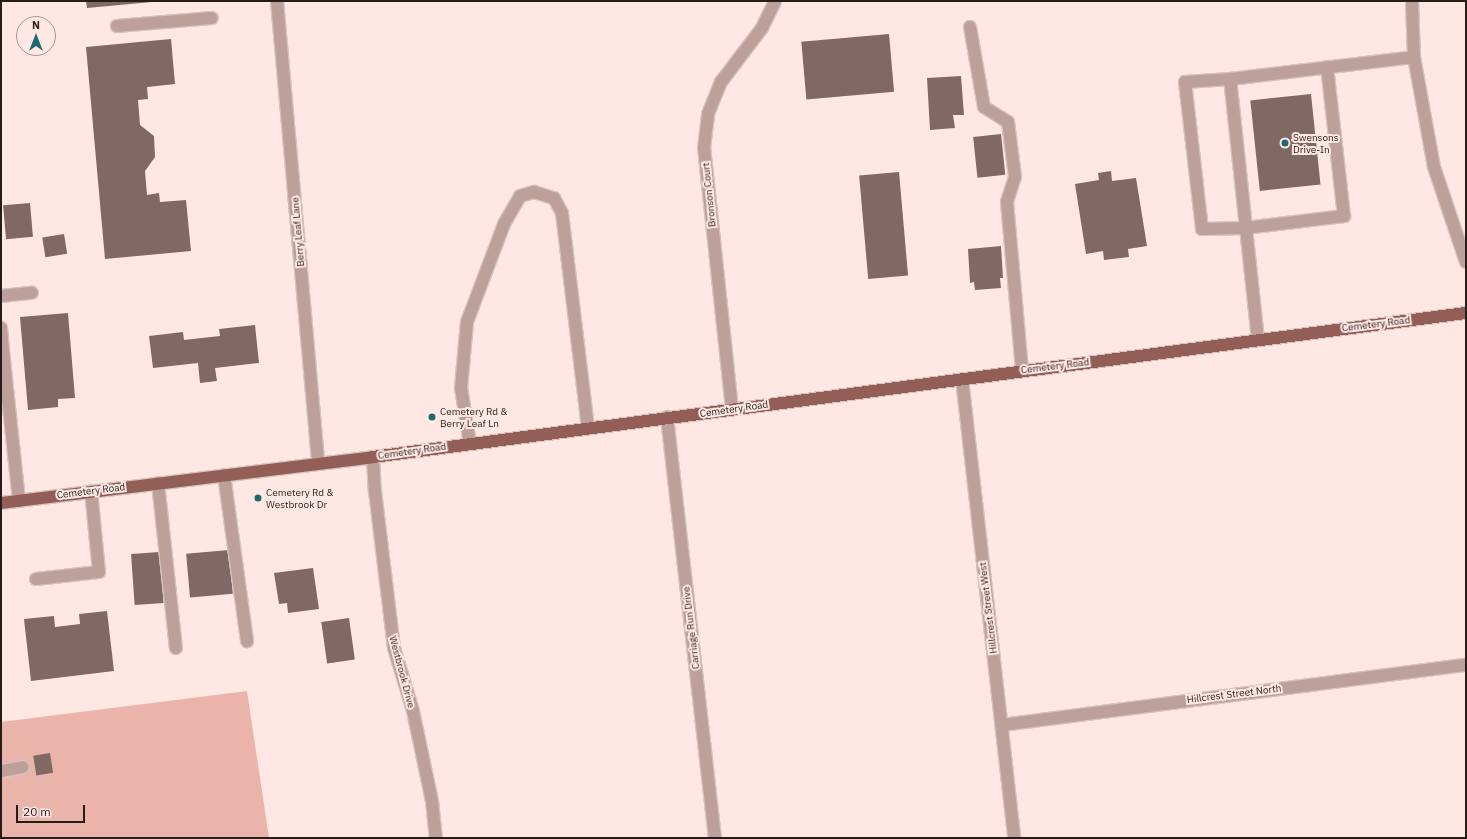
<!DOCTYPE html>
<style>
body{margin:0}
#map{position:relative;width:1467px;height:839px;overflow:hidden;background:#ffe8e4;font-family:"IBM Plex Sans",sans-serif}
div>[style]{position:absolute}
.green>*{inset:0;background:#eab4ab}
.building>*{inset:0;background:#806864;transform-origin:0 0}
.roads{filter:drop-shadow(1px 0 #d8c3c0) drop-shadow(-1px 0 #d8c3c0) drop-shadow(0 1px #d8c3c0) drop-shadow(0 -1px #d8c3c0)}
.lane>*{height:12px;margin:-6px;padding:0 6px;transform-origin:6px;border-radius:6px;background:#bea09a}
.street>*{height:12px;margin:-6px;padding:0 6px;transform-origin:6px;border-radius:6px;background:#bea09a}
.primary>*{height:12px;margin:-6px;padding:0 6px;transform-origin:6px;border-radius:6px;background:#925e55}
.dots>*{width:11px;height:11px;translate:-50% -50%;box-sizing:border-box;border:2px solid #ffe8e4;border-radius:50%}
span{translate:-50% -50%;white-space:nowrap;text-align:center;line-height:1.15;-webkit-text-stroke:4px #ffe8e4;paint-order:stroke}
.poi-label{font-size:10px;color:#261c1a}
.left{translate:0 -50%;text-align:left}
.street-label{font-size:10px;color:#261c1a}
.frame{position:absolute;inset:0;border:2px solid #261c1a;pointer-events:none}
.north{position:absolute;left:16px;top:16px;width:40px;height:40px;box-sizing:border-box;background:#ffe8e4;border:1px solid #a89693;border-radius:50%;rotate:0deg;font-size:11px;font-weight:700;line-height:16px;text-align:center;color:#261c1a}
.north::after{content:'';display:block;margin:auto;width:14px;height:18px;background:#1f6974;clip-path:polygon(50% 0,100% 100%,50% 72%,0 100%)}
.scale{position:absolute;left:16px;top:805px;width:69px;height:18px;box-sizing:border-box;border:2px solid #261c1a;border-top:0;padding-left:5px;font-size:12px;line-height:14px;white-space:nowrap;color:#261c1a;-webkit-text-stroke:3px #ffe8e4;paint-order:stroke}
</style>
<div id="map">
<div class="green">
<i style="clip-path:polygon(247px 691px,269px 838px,1px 838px,1px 722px)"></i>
</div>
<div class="building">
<i style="clip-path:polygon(86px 1px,152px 1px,152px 2px,87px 8px)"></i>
<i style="left:889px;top:34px;width:58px;height:88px;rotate:85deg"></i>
<i style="clip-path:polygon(171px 39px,175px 84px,147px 87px,148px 99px,138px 100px,140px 125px,154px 136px,155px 157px,145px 171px,147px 195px,159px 193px,160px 202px,186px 200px,191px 251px,105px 259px,86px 47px)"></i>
<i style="clip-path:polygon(961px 76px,964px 115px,953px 115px,955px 128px,930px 130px,927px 78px)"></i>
<i style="left:1311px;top:94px;width:91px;height:61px;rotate:84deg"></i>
<i style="left:1001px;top:134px;width:41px;height:28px;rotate:84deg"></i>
<i style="clip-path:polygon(1111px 171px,1112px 181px,1136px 178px,1147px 246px,1128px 249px,1129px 257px,1104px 260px,1103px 251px,1086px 254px,1075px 184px,1099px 180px,1098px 173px)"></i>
<i style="left:899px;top:172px;width:104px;height:40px;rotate:85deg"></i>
<i style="left:30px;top:203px;width:34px;height:27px;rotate:85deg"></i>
<i style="left:64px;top:234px;width:20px;height:22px;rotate:81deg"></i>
<i style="clip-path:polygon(1001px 246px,1003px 278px,1000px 278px,1001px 288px,975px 290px,974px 282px,970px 283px,968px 249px)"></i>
<i style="clip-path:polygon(68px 313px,75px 398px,58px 399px,58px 407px,28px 410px,20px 317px)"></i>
<i style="clip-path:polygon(255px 325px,259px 363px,215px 368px,217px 381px,200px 383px,198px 363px,153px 368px,149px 336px,183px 332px,184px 340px,220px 336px,219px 329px)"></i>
<i style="left:229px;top:550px;width:44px;height:43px;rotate:85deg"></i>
<i style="left:160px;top:552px;width:51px;height:29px;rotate:86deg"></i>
<i style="clip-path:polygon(313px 568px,319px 609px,288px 613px,287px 603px,279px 604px,274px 573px)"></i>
<i style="clip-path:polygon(107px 611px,114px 671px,31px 681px,24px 619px,54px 616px,55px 627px,80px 624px,79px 614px)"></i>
<i style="left:349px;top:618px;width:42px;height:28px;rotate:82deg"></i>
<i style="left:50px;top:753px;width:20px;height:17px;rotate:81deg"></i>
</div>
<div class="roads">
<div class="lane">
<i style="left:1412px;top:1px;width:56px;rotate:88deg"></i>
<i style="left:1414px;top:57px;width:112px;rotate:79.7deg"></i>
<i style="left:1434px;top:167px;width:100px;rotate:71.4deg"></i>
<i style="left:117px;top:26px;width:95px;rotate:-4.8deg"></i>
<i style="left:970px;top:27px;width:81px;rotate:80.1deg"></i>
<i style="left:984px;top:107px;width:28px;rotate:32deg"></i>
<i style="left:1008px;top:122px;width:55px;rotate:82.7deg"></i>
<i style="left:1015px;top:177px;width:26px;rotate:108deg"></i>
<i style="left:1007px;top:202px;width:169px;rotate:84.9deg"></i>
<i style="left:1230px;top:79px;width:45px;rotate:176.2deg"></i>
<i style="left:1185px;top:82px;width:148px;rotate:83.4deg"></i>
<i style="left:1202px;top:229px;width:43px;rotate:-1.3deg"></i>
<i style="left:1245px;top:228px;width:100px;rotate:-6.9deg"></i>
<i style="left:1344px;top:216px;width:150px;rotate:-96.5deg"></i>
<i style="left:1px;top:296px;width:31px;rotate:-6deg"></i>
<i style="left:1px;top:328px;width:23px;rotate:85deg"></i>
<i style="left:3px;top:351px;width:2px;rotate:180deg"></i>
<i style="left:1258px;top:340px;width:262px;rotate:-96.1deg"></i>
<i style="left:1230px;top:79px;width:185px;rotate:-6.8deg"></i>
<i style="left:3px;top:351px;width:151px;rotate:83.9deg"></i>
<i style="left:470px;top:444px;width:57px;rotate:-99.1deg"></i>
<i style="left:461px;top:388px;width:66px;rotate:-84.8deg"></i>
<i style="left:467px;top:322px;width:105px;rotate:-69.3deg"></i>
<i style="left:504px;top:224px;width:32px;rotate:-60deg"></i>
<i style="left:520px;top:196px;width:15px;rotate:-16deg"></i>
<i style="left:534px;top:192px;width:21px;rotate:17deg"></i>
<i style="left:554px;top:198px;width:17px;rotate:62deg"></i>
<i style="left:562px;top:213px;width:217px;rotate:83.1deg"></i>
<i style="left:224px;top:475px;width:168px;rotate:82.1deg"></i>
<i style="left:158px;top:483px;width:166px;rotate:83.8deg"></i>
<i style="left:36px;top:579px;width:63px;rotate:-6.3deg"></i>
<i style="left:99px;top:572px;width:81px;rotate:-95.6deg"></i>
<i style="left:1px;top:771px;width:22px;rotate:-10deg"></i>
</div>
<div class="street">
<i style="left:277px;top:1px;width:463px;rotate:84.9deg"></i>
<i style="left:962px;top:379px;width:462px;rotate:83.5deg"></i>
<i style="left:732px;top:409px;width:262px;rotate:-96.1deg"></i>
<i style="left:704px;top:148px;width:34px;rotate:-83deg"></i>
<i style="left:708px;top:114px;width:35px;rotate:-68deg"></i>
<i style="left:721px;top:82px;width:68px;rotate:-52.8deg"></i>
<i style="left:762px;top:28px;width:30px;rotate:-64deg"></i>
<i style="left:667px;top:417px;width:424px;rotate:83.5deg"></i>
<i style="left:373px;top:457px;width:34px;rotate:87deg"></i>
<i style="left:375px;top:491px;width:158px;rotate:83.1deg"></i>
<i style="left:394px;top:648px;width:66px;rotate:73.2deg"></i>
<i style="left:413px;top:711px;width:92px;rotate:78.1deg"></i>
<i style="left:432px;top:801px;width:37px;rotate:84deg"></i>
<i style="left:1002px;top:725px;width:468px;rotate:-7.4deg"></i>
</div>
<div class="primary">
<i style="left:1px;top:503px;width:375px;rotate:-7deg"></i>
<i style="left:373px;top:457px;width:1102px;rotate:-7.51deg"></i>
</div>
</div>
<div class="dots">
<i style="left:1285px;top:143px;background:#1f6974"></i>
<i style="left:432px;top:417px;background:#1f6974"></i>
<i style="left:258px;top:498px;background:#1f6974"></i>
</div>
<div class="poi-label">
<span class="left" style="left:1293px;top:143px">Swensons<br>Drive-In</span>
<span class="left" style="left:440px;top:417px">Cemetery Rd &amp;<br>Berry Leaf Ln</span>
<span class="left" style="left:266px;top:498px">Cemetery Rd &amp;<br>Westbrook Dr</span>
</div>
<div class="street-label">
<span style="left:709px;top:195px;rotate:-96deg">Bronson Court</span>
<span style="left:298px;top:232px;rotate:-95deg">Berry Leaf Lane</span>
<span style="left:1376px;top:324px;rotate:-7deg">Cemetery Road</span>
<span style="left:1055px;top:366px;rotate:-7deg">Cemetery Road</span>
<span style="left:734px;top:409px;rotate:-8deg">Cemetery Road</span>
<span style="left:412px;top:451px;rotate:-8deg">Cemetery Road</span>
<span style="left:91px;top:491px;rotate:-7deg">Cemetery Road</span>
<span style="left:988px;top:608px;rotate:-97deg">Hillcrest Street West</span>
<span style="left:691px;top:628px;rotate:-97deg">Carriage Run Drive</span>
<span style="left:402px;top:672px;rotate:75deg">Westbrook Drive</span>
<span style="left:1234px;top:694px;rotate:-7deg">Hillcrest Street North</span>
</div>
<div class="frame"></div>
<div class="north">N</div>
<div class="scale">20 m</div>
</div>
